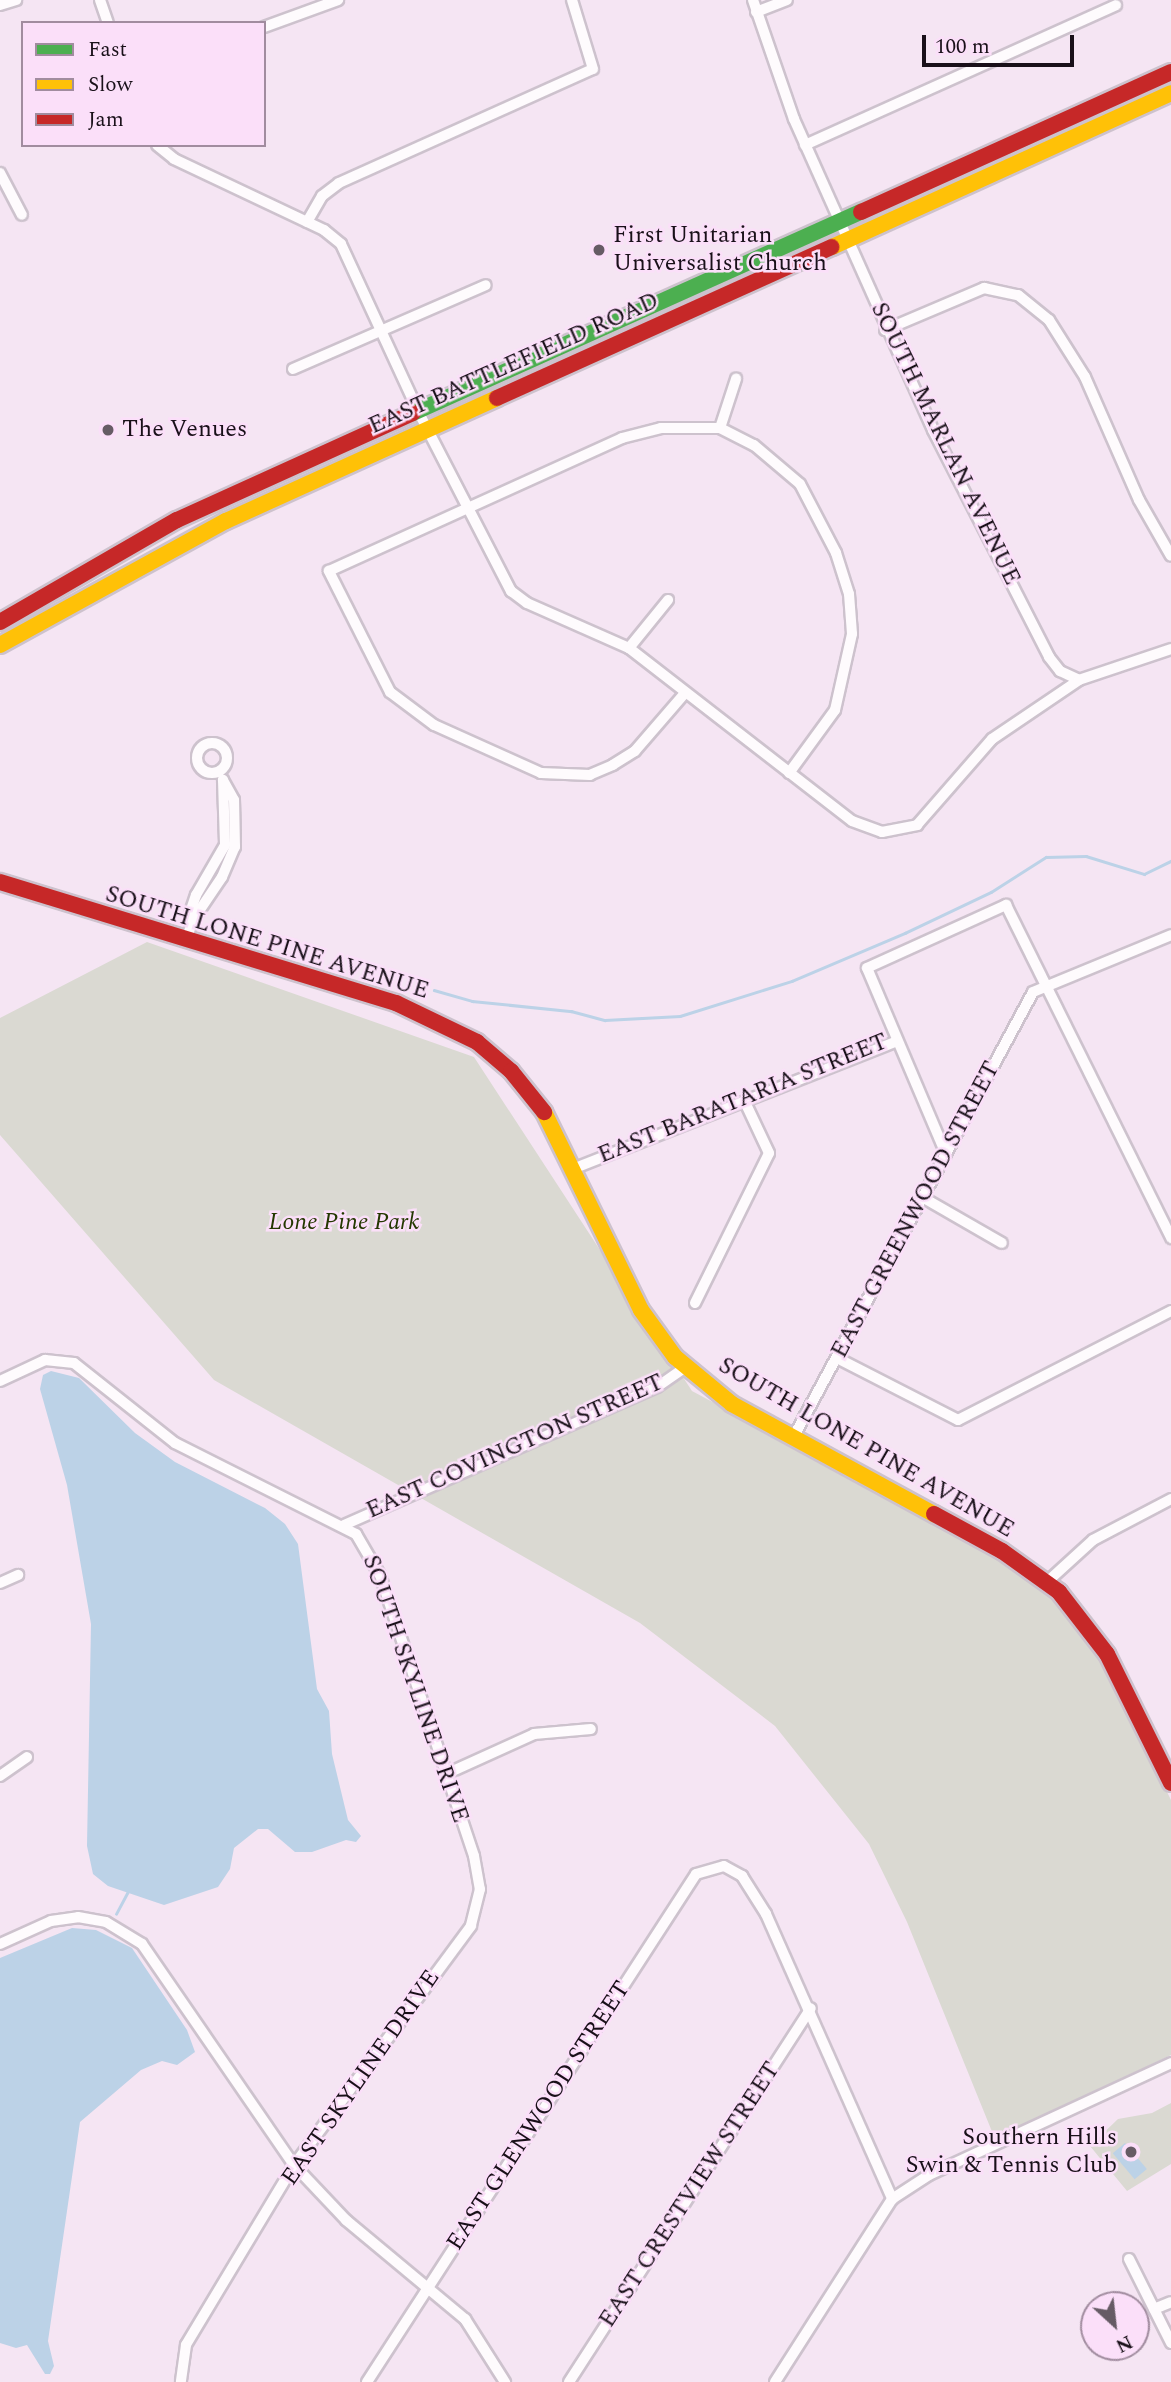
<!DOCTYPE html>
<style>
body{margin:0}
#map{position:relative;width:1171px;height:2382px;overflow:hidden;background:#f5e5f3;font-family:Spectral,serif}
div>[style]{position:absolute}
.green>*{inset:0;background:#dad9d2}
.water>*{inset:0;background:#bcd2e7;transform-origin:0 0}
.stream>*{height:2.5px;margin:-1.25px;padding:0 1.25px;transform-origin:1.25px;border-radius:1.25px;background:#bcd2e7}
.roads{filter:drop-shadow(2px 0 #cdc2cd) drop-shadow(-2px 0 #cdc2cd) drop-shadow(0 2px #cdc2cd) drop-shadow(0 -2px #cdc2cd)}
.street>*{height:10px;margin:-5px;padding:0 5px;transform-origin:5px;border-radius:5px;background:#fefbfd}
.street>.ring{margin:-5px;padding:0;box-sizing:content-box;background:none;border:10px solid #fefbfd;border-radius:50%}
.fast>*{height:16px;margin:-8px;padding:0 8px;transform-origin:8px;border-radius:8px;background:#4caf50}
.slow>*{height:16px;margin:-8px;padding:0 8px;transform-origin:8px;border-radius:8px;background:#ffc107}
.jam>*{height:16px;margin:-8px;padding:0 8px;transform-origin:8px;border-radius:8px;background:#c62828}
.dots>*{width:19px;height:19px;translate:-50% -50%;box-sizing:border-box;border:4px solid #fbdff9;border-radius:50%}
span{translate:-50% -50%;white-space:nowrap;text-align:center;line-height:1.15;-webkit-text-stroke:5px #fbdff9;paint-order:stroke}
.poi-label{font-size:24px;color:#191019}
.left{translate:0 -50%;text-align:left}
.right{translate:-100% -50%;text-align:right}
.street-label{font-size:24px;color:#191019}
.park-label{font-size:24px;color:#243800;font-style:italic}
.legend{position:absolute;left:21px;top:21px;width:245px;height:126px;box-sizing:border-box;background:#fbdff9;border:2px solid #a18c9f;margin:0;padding:9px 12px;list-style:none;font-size:21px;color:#191019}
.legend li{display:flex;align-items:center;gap:14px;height:35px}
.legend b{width:35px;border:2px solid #a18c9f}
.north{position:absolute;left:1080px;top:2291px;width:70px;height:70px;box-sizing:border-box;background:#fbdff9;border:2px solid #a18c9f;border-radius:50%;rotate:153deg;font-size:19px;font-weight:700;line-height:28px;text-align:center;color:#191019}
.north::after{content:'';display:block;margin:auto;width:24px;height:32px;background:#665b65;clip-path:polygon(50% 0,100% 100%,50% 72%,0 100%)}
.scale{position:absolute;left:922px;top:35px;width:152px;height:32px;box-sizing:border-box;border:4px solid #191019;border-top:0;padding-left:9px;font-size:21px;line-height:24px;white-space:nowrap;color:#191019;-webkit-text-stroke:5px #fbdff9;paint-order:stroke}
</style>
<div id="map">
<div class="green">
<i style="clip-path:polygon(147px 942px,474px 1057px,692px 1391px,995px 1553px,1066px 1609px,1090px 1637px,1171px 1800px,1171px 2055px,995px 2139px,907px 1922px,869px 1844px,775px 1726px,640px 1623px,214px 1380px,0 1135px,0 1018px)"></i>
<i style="clip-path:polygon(1171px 2103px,1171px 2164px,1127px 2191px,1090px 2146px,1118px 2119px,1152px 2113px)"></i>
</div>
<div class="water">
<i style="clip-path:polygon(51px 1371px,79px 1378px,135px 1433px,175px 1462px,265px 1508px,285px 1524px,298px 1544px,317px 1689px,329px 1711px,332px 1754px,348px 1820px,361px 1836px,356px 1842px,346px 1840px,312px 1852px,295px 1852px,268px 1829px,258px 1829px,234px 1848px,230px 1869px,218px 1887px,164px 1905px,108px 1886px,93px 1874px,87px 1846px,91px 1624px,67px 1485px,40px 1389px,43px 1375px)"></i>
<i style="clip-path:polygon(72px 1928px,96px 1930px,132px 1948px,187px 2030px,195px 2052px,177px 2065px,162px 2061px,141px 2070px,80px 2122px,48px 2341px,54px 2366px,50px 2374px,45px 2374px,27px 2345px,16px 2348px,0 2343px,0 1958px)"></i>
<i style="left:1125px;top:2143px;width:34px;height:16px;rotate:50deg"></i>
</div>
<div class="stream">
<i style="left:434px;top:990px;width:40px;rotate:16deg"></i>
<i style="left:472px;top:1001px;width:100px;rotate:5.8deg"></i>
<i style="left:571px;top:1011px;width:35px;rotate:15deg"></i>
<i style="left:605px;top:1020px;width:75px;rotate:-3.1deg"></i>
<i style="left:680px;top:1016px;width:117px;rotate:-17.4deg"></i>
<i style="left:792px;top:981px;width:123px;rotate:-23deg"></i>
<i style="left:905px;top:933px;width:95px;rotate:-25.5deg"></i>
<i style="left:991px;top:892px;width:65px;rotate:-32.5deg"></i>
<i style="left:1046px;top:857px;width:40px;rotate:-1.4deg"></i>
<i style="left:1086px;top:856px;width:61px;rotate:17.2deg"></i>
<i style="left:1144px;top:874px;width:30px;rotate:-26deg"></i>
<i style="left:116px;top:1914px;width:24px;rotate:-62deg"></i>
</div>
<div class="roads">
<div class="street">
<i style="left:100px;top:0;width:24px;rotate:71deg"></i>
<i style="left:753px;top:0;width:126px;rotate:71deg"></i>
<i style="left:794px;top:119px;width:341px;rotate:65.9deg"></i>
<i style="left:933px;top:430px;width:255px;rotate:62.9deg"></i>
<i style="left:1049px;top:657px;width:18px;rotate:52deg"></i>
<i style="left:1060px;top:671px;width:21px;rotate:25deg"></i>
<i style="left:0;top:5px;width:17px;rotate:-17deg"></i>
<i style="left:756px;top:12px;width:33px;rotate:-21deg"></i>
<i style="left:264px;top:27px;width:79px;rotate:-20deg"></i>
<i style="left:157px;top:145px;width:22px;rotate:39deg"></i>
<i style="left:174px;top:159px;width:166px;rotate:25.3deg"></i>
<i style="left:324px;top:230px;width:22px;rotate:39deg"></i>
<i style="left:341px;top:244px;width:184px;rotate:65.2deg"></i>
<i style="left:418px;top:411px;width:203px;rotate:62.7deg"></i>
<i style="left:511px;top:591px;width:20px;rotate:37deg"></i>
<i style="left:527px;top:603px;width:111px;rotate:23.8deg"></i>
<i style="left:629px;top:648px;width:282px;rotate:37.8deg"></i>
<i style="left:852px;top:821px;width:32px;rotate:20deg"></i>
<i style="left:882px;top:832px;width:36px;rotate:-11deg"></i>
<i style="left:917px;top:825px;width:114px;rotate:-48.9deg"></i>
<i style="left:992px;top:739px;width:105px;rotate:-34.1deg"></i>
<i style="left:1079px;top:680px;width:97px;rotate:-18.6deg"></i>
<i style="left:805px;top:145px;width:341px;rotate:-24.2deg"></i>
<i style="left:0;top:173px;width:47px;rotate:62.4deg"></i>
<i style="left:307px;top:222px;width:30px;rotate:-60deg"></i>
<i style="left:322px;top:196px;width:21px;rotate:-37deg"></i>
<i style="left:339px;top:183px;width:278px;rotate:-24.2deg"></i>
<i style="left:593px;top:69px;width:72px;rotate:-106.9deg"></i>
<i style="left:885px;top:330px;width:108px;rotate:-23deg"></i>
<i style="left:984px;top:288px;width:35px;rotate:12deg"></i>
<i style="left:1018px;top:295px;width:40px;rotate:39deg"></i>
<i style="left:1049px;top:320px;width:67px;rotate:57.7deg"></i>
<i style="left:1085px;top:377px;width:134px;rotate:66.3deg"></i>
<i style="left:1139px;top:500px;width:64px;rotate:60.3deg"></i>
<i style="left:293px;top:369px;width:210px;rotate:-23.5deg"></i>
<i style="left:720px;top:428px;width:52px;rotate:-71.9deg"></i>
<i style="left:629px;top:648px;width:62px;rotate:-50.9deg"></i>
<i style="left:685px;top:693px;width:77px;rotate:130.8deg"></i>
<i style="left:635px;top:751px;width:26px;rotate:148deg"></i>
<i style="left:613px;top:765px;width:25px;rotate:157deg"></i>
<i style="left:590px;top:775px;width:49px;rotate:-177.7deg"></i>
<i style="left:541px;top:773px;width:117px;rotate:-155.8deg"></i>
<i style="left:434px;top:725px;width:55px;rotate:-143.1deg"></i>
<i style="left:390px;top:692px;width:136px;rotate:-116.8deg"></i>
<i style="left:329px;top:571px;width:322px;rotate:-24.4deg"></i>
<i style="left:622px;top:438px;width:40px;rotate:-14.4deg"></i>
<i style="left:661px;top:428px;width:59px"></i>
<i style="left:720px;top:428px;width:38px;rotate:27deg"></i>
<i style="left:754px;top:445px;width:60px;rotate:40.3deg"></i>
<i style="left:800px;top:484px;width:78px;rotate:62.4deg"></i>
<i style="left:836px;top:553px;width:43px;rotate:72.4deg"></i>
<i style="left:849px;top:594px;width:40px;rotate:85.7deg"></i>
<i style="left:852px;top:634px;width:78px;rotate:102.6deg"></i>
<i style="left:835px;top:710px;width:78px;rotate:126.1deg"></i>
<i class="ring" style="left:197px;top:743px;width:20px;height:20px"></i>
<i style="left:186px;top:941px;width:22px;rotate:-72deg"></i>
<i style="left:193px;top:920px;width:52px;rotate:-56deg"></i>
<i style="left:222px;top:877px;width:33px;rotate:-67deg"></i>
<i style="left:235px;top:847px;width:47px;rotate:-91.2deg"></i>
<i style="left:234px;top:800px;width:23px;rotate:-119deg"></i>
<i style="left:223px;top:780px;width:65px;rotate:88.2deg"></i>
<i style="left:225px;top:845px;width:58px;rotate:120.1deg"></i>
<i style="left:196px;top:895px;width:18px;rotate:109deg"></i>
<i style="left:190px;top:912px;width:9px;rotate:69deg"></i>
<i style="left:946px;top:1154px;width:202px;rotate:-113deg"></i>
<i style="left:867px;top:968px;width:153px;rotate:-24.4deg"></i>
<i style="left:1006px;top:905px;width:372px;rotate:63.6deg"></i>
<i style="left:575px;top:1168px;width:346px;rotate:-21.5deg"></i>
<i style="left:922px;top:1197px;width:92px;rotate:29.9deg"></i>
<i style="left:695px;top:1303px;width:167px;rotate:-63.7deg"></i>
<i style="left:769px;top:1153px;width:56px;rotate:-115.2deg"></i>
<i style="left:837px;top:1358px;width:136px;rotate:27.1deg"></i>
<i style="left:958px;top:1420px;width:239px;rotate:-27.1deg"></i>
<i style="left:0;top:1381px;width:50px;rotate:-25deg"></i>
<i style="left:45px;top:1360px;width:29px;rotate:6deg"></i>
<i style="left:74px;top:1363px;width:129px;rotate:38.4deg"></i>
<i style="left:175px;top:1443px;width:203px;rotate:26.7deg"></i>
<i style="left:356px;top:1534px;width:48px;rotate:59.7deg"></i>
<i style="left:380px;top:1575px;width:296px;rotate:71.5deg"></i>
<i style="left:474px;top:1856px;width:34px;rotate:80deg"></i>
<i style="left:480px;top:1889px;width:38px;rotate:104deg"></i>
<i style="left:471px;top:1926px;width:297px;rotate:126.5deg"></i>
<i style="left:294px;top:2165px;width:210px;rotate:121deg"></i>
<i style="left:186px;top:2345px;width:37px;rotate:98deg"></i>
<i style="left:793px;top:1438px;width:506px;rotate:-61.71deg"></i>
<i style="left:1033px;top:992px;width:149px;rotate:-22.4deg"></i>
<i style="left:344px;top:1525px;width:342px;rotate:-23.8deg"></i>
<i style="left:657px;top:1387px;width:33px;rotate:-35deg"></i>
<i style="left:1047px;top:1582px;width:62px;rotate:-42.4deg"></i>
<i style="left:1093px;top:1540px;width:88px;rotate:-27.7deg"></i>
<i style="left:0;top:1583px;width:20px;rotate:-24deg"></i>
<i style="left:446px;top:1774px;width:97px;rotate:-24.4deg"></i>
<i style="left:534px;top:1734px;width:57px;rotate:-5deg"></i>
<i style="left:0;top:1776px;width:33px;rotate:-35deg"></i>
<i style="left:0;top:1944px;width:56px;rotate:-24.3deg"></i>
<i style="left:51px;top:1921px;width:27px;rotate:-8deg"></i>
<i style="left:78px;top:1917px;width:28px;rotate:10deg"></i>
<i style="left:106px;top:1922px;width:42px;rotate:31.4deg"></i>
<i style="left:142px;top:1944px;width:268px;rotate:55.5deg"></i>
<i style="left:294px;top:2165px;width:76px;rotate:46.6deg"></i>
<i style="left:346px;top:2220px;width:155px;rotate:39.8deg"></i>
<i style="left:465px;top:2319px;width:75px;rotate:57.6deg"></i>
<i style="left:1129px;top:2259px;width:94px;rotate:63.4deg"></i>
<i style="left:1154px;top:2309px;width:18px;rotate:-22deg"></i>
<i style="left:367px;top:2382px;width:605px;rotate:-57.07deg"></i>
<i style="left:696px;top:1874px;width:29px;rotate:-16deg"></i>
<i style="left:724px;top:1866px;width:21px;rotate:29deg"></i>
<i style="left:742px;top:1876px;width:45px;rotate:57.7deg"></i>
<i style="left:766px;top:1914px;width:312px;rotate:66.1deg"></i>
<i style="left:569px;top:2382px;width:445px;rotate:-57.1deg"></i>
<i style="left:775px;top:2382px;width:217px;rotate:-57.4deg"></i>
<i style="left:892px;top:2199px;width:44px;rotate:-33deg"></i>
<i style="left:929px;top:2175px;width:267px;rotate:-24.8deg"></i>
</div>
<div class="fast">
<i style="left:413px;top:413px;width:491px;rotate:-24.2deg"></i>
</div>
<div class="slow">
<i style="left:832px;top:247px;width:372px;rotate:-24.4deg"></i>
<i style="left:0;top:645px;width:258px;rotate:-28.8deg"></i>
<i style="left:226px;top:521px;width:298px;rotate:-24.4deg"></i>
<i style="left:544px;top:1112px;width:220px;rotate:63.9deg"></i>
<i style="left:641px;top:1310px;width:58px;rotate:54.1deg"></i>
<i style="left:675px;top:1357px;width:74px;rotate:39.5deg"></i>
<i style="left:732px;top:1404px;width:230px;rotate:28.6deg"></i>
</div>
<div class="jam">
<i style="left:861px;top:212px;width:340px;rotate:-24.3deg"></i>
<i style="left:497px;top:398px;width:367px;rotate:-24.3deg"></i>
<i style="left:0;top:622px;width:204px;rotate:-30deg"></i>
<i style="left:177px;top:520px;width:259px;rotate:-24.4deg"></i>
<i style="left:0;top:882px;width:414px;rotate:17deg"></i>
<i style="left:396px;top:1003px;width:90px;rotate:25.7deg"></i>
<i style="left:477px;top:1042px;width:45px;rotate:40.5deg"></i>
<i style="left:511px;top:1071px;width:53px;rotate:51.2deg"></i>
<i style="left:934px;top:1514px;width:77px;rotate:28.6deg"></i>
<i style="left:1002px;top:1551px;width:70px;rotate:35.7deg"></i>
<i style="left:1059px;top:1592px;width:78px;rotate:52.3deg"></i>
<i style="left:1107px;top:1654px;width:144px;rotate:63.6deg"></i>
</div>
</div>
<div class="dots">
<i style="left:599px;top:250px;background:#665b65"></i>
<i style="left:108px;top:430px;background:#665b65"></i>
<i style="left:1131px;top:2152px;background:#665b65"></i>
</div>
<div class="poi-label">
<span class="left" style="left:613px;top:250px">First Unitarian<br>Universalist Church</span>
<span class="left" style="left:122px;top:430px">The Venues</span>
<span class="right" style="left:1117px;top:2152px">Southern Hills<br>Swin &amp; Tennis Club</span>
</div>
<div class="street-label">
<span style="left:514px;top:364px;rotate:-24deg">EAST BATTLEFIELD ROAD</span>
<span style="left:945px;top:444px;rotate:64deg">SOUTH MARLAN AVENUE</span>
<span style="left:267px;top:943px;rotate:17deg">SOUTH LONE PINE AVENUE</span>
<span style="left:743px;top:1099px;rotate:-22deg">EAST BARATARIA STREET</span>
<span style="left:916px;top:1210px;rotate:-62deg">EAST GREENWOOD STREET</span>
<span style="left:515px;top:1447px;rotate:-24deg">EAST COVINGTON STREET</span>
<span style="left:866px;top:1448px;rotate:30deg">SOUTH LONE PINE AVENUE</span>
<span style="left:415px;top:1689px;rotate:71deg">SOUTH SKYLINE DRIVE</span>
<span style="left:361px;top:2078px;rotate:-55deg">EAST SKYLINE DRIVE</span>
<span style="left:539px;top:2116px;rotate:-57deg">EAST GLENWOOD STREET</span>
<span style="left:690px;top:2195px;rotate:-57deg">EAST CRESTVIEW STREET</span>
</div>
<div class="park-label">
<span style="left:344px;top:1223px">Lone Pine Park</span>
</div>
<ul class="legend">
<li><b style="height:9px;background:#4caf50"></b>Fast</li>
<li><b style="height:9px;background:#ffc107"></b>Slow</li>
<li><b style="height:9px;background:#c62828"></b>Jam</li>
</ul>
<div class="north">N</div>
<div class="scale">100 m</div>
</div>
